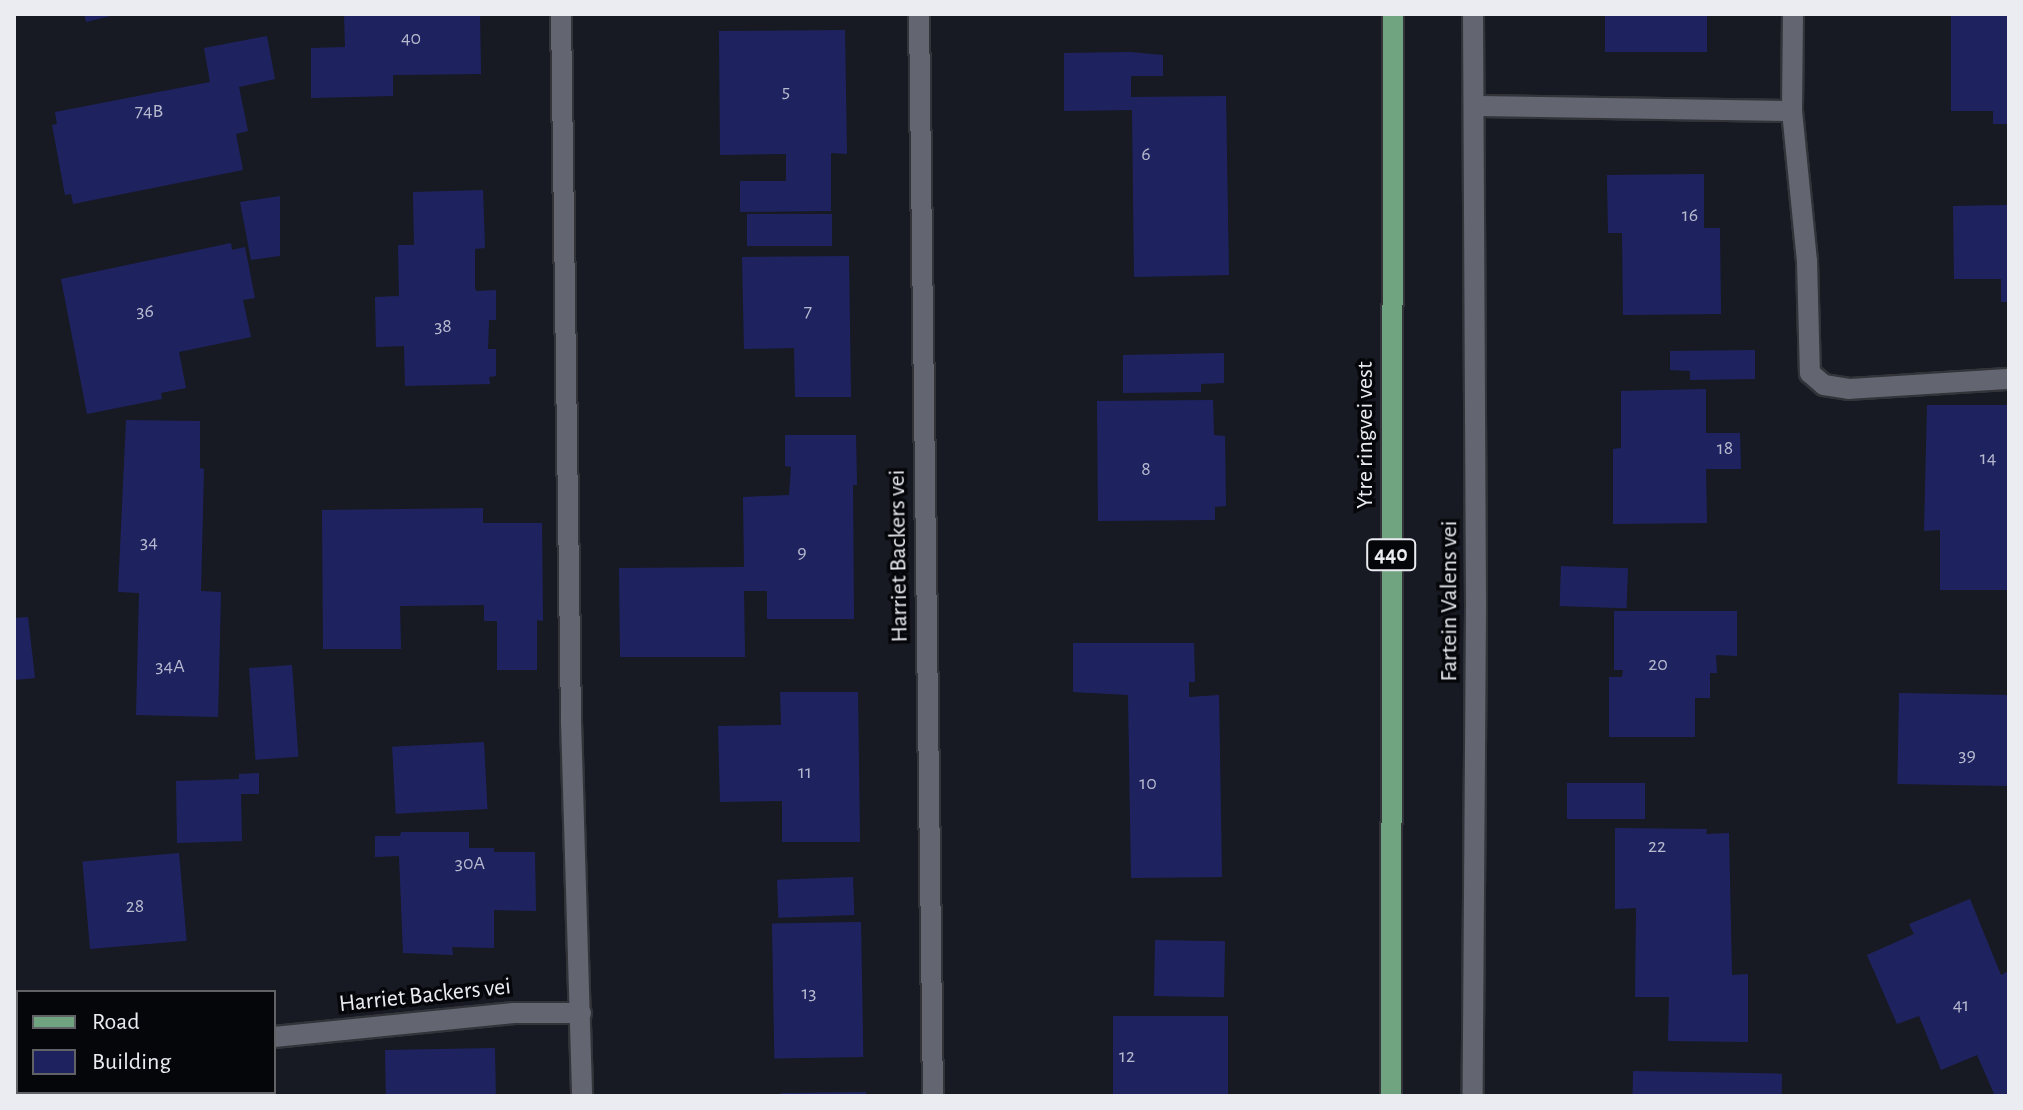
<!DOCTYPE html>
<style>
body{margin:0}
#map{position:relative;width:2023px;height:1110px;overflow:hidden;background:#181a23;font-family:"Alegreya Sans",sans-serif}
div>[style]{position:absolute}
.building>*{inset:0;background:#1e2360;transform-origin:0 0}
.roads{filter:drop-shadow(2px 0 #32343a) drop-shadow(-2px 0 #32343a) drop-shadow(0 2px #32343a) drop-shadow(0 -2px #32343a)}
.minor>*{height:20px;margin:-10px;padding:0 10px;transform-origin:10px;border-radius:10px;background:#636670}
.major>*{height:20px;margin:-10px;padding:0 10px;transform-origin:10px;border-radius:10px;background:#70a380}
span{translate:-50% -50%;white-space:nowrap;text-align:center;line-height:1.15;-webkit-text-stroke:7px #050609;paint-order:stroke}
.number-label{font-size:20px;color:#b7bace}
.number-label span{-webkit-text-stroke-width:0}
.shield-label span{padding:2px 6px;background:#050609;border:2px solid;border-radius:6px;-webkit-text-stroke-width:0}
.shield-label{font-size:22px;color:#eaecf2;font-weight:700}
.street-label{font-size:24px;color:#eaecf2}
.frame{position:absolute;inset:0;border:16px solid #eaecf2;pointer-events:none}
.legend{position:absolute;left:16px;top:990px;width:260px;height:104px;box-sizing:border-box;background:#050609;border:2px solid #616266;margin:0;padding:10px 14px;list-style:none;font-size:24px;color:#eaecf2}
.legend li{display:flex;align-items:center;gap:16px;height:40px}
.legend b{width:40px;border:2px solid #616266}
</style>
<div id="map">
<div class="building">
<i style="clip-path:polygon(84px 14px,115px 14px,115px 15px,86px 22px)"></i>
<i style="clip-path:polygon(344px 14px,480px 14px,481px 74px,393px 75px,393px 96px,311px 98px,311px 48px,345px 47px)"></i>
<i style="left:1605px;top:14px;width:102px;height:38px"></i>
<i style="clip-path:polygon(1951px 14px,2009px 14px,2009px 124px,1993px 124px,1993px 111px,1951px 111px)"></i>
<i style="clip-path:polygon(845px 30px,847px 154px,831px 153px,831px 211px,740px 212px,740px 181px,786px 181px,786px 154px,720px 155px,719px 31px)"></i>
<i style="clip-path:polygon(267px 36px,275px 79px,239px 87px,248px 131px,236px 134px,243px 170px,73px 204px,71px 194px,65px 195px,52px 125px,57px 124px,55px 112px,210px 82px,204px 48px)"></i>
<i style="clip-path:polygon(1130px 52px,1163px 55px,1163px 76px,1131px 76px,1131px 97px,1226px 96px,1229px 275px,1134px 277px,1132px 110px,1064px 111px,1064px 53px)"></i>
<i style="clip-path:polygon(1704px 174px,1704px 228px,1720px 228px,1721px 314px,1623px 315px,1622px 233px,1608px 233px,1607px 175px)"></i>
<i style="clip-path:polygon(483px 190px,485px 248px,475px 249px,475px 288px,476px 291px,496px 290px,496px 320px,489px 320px,488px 349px,496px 349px,496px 376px,489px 377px,490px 384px,405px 386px,404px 346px,376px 347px,375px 297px,399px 296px,398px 245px,414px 245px,413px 192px)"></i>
<i style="clip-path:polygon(280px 196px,280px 256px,251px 260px,240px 202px)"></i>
<i style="clip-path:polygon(2009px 205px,2009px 302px,2001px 302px,2001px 279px,1954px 279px,1953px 206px)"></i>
<i style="left:747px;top:214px;width:85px;height:32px"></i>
<i style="clip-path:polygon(231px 243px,232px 250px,245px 247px,255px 298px,243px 300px,251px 337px,179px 352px,186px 388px,161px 393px,162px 399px,87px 414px,61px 279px)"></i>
<i style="clip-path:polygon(849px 256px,851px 397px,795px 397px,794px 348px,744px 349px,742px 257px)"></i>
<i style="clip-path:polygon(1755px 350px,1755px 379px,1690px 380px,1690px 371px,1670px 370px,1670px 351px)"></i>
<i style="clip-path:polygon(1224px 353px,1224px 383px,1201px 384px,1201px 392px,1123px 393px,1123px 355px)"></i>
<i style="clip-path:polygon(1706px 389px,1706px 433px,1740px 433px,1741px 469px,1706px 469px,1707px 523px,1613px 524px,1613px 449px,1621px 448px,1621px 391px)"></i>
<i style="clip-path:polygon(1213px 400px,1214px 435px,1225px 436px,1226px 506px,1215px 507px,1215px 520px,1098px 521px,1097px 401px)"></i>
<i style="clip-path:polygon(1927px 405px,2009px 405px,2009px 590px,1940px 590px,1940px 530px,1924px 531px)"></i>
<i style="clip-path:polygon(126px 420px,200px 421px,200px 468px,204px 469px,201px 591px,221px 592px,218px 717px,136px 715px,139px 593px,118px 592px)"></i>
<i style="clip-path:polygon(785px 435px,856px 435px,857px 485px,853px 485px,854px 619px,767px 619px,767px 591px,744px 591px,745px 657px,620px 657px,619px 568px,744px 567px,743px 497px,789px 495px,791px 467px,785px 466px)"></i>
<i style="clip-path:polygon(483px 508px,483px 523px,542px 523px,543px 621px,537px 620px,537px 670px,497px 670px,497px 621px,484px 621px,484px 605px,400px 606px,401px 649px,323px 649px,322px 510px)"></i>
<i style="left:1561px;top:566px;width:67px;height:40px;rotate:2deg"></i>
<i style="clip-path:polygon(1614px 611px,1737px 611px,1737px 656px,1716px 655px,1717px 673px,1710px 673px,1710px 698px,1695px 698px,1695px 737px,1609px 737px,1609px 677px,1622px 677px,1623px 670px,1614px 670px)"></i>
<i style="clip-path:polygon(28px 617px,35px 678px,14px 680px,14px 618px)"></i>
<i style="clip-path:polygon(1073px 643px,1194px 643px,1195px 682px,1189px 682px,1189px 697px,1219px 695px,1222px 877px,1131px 878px,1128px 695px,1073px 692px)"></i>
<i style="left:292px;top:665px;width:92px;height:43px;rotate:86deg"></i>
<i style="clip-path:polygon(780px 692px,858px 692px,860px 842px,782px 842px,782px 801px,720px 802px,718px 726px,781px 725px)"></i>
<i style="left:1899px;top:693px;width:110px;height:91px;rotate:1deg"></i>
<i style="left:484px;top:742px;width:67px;height:92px;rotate:87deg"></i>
<i style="clip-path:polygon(259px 773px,259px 794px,241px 794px,242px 841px,177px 843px,176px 781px,239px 779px,239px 774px)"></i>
<i style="left:1645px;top:783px;width:36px;height:78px;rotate:90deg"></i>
<i style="clip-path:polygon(1615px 828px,1707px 829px,1706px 834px,1729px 833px,1732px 975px,1748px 974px,1748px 1042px,1668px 1041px,1669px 997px,1635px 997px,1636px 908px,1615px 909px)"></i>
<i style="clip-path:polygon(401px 832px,469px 832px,469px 848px,494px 848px,494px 852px,535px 852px,536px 911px,494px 910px,494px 948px,452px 947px,453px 955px,403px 953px,399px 856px,375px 857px,375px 836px,400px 836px)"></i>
<i style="left:179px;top:853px;width:88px;height:97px;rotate:85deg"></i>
<i style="left:853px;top:877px;width:38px;height:76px;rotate:88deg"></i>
<i style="clip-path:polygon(1970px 899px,2001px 975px,2009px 971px,2009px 1096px,1995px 1096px,1977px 1055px,1941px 1070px,1919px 1016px,1897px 1024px,1867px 955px,1914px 934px,1909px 924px)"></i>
<i style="left:861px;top:922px;width:135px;height:89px;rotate:89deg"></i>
<i style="left:1155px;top:940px;width:70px;height:56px;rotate:1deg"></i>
<i style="left:1113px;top:1016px;width:115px;height:80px"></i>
<i style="left:495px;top:1048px;width:48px;height:110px;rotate:89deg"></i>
<i style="left:1633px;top:1071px;width:149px;height:25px;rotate:1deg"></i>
<i style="left:120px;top:1092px;width:75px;height:4px"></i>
<i style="clip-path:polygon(866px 1092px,866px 1096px,781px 1096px,781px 1093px)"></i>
</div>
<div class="roads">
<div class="minor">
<i style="left:561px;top:14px;width:707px;rotate:89.19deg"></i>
<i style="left:571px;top:721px;width:375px;rotate:88.3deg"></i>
<i style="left:919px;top:14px;width:1082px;rotate:89.26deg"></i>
<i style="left:1473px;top:14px;width:593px;rotate:89.71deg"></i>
<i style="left:1476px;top:607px;width:489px;rotate:90.4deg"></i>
<i style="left:1793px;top:14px;width:97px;rotate:90.6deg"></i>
<i style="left:1792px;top:111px;width:151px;rotate:84.3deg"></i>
<i style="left:1807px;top:261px;width:112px;rotate:88.5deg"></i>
<i style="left:1810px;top:373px;width:18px;rotate:41deg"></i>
<i style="left:1824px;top:385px;width:25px;rotate:9deg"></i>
<i style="left:1849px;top:389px;width:160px;rotate:-3.6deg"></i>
<i style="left:1474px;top:106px;width:318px;rotate:0.9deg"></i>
<i style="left:274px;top:1037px;width:241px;rotate:-5.7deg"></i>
<i style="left:514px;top:1013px;width:67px"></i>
</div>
<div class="major">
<i style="left:1391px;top:1096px;width:1082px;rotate:-89.89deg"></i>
</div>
</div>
<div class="number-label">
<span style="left:411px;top:38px">40</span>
<span style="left:786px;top:91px">5</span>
<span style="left:149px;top:111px">74B</span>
<span style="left:1146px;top:154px">6</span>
<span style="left:1690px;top:215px">16</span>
<span style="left:145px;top:311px">36</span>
<span style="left:808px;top:311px">7</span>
<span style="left:443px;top:326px">38</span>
<span style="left:1725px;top:448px">18</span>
<span style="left:1988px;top:458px">14</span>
<span style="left:1146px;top:469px">8</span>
<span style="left:149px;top:542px">34</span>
<span style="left:802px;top:552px">9</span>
<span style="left:1658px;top:664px">20</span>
<span style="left:170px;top:666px">34A</span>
<span style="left:1967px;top:755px">39</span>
<span style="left:805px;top:772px">11</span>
<span style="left:1148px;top:783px">10</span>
<span style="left:1657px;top:846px">22</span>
<span style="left:470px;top:863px">30A</span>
<span style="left:135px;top:906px">28</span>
<span style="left:809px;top:993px">13</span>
<span style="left:1961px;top:1005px">41</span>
<span style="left:1127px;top:1056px">12</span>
</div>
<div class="shield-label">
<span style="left:1391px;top:555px">440</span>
</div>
<div class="street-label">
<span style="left:1366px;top:435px;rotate:-90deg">Ytre ringvei vest</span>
<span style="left:899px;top:556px;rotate:-91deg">Harriet Backers vei</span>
<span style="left:1450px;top:601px;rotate:-90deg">Fartein Valens vei</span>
<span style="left:425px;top:996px;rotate:-6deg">Harriet Backers vei</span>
</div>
<div class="frame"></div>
<ul class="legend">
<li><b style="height:10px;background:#70a380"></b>Road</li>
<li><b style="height:22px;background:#1e2360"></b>Building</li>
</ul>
</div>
